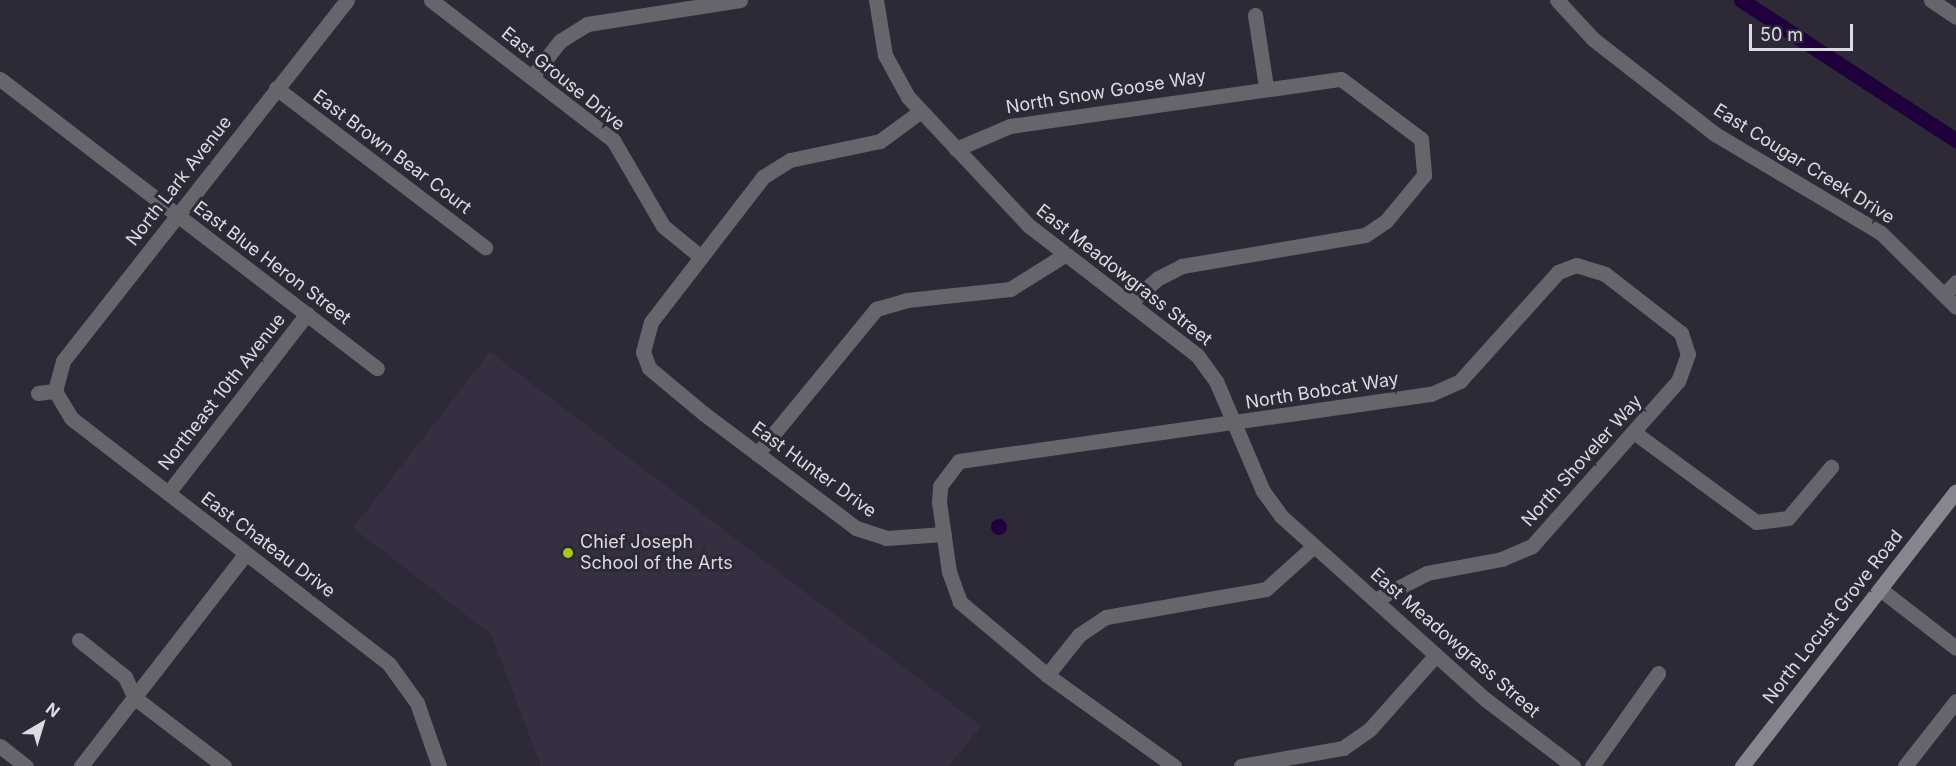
<!DOCTYPE html>
<style>
body{margin:0}
#map{position:relative;width:1956px;height:766px;overflow:hidden;background:#2e2936;font-family:Inter,sans-serif}
div>[style]{position:absolute}
.built>*{inset:0;background:#362f42}
.water>*{inset:0;background:#1f003d}
.round{border-radius:50%}
.canal>*{height:15px;margin:-7.5px;padding:0 7.5px;transform-origin:7.5px;border-radius:7.5px;background:#1f003d}
.minor>*{height:15px;margin:-7.5px;padding:0 7.5px;transform-origin:7.5px;border-radius:7.5px;background:#67656c}
.secondary>*{height:15px;margin:-7.5px;padding:0 7.5px;transform-origin:7.5px;border-radius:7.5px;background:#88858f}
.dots>*{width:16px;height:16px;translate:-50% -50%;box-sizing:border-box;border:3px solid #2e2936;border-radius:50%}
span{translate:-50% -50%;white-space:nowrap;text-align:center;line-height:1.15;-webkit-text-stroke:6px #2e2936;paint-order:stroke}
.street-label{font-size:18px;color:#dddae3}
.poi-label{font-size:18px;color:#dddae3}
.left{translate:0 -50%;text-align:left}
.north{position:absolute;left:12px;top:694px;width:60px;height:60px;-webkit-text-stroke:4px #2e2936;paint-order:stroke;rotate:38deg;font-size:16px;font-weight:700;line-height:24px;text-align:center;color:#dddae3}
.north::after{content:'';display:block;margin:auto;width:21px;height:27px;background:#dddae3;clip-path:polygon(50% 0,100% 100%,50% 72%,0 100%)}
.scale{position:absolute;left:1749px;top:24px;width:104px;height:27px;box-sizing:border-box;border:3px solid #dddae3;border-top:0;padding-left:8px;font-size:18px;line-height:21px;white-space:nowrap;color:#dddae3;-webkit-text-stroke:4px #2e2936;paint-order:stroke}
</style>
<div id="map">
<div class="built">
<i style="clip-path:polygon(490px 352px,981px 726px,949px 766px,541px 766px,491px 634px,353px 528px)"></i>
</div>
<div class="water">
<i class="round" style="left:991px;top:519px;width:16px;height:16px"></i>
</div>
<div class="canal">
<i style="left:1741px;top:0;width:257px;rotate:33.1deg"></i>
</div>
<div class="minor">
<i style="left:347px;top:0;width:459px;rotate:128.2deg"></i>
<i style="left:63px;top:361px;width:31px;rotate:105deg"></i>
<i style="left:55px;top:391px;width:31px;rotate:59deg"></i>
<i style="left:71px;top:418px;width:402px;rotate:37.7deg"></i>
<i style="left:389px;top:664px;width:48px;rotate:54.3deg"></i>
<i style="left:417px;top:703px;width:67px;rotate:70.8deg"></i>
<i style="left:431px;top:0;width:230px;rotate:37.6deg"></i>
<i style="left:613px;top:140px;width:99px;rotate:59.8deg"></i>
<i style="left:663px;top:226px;width:49px;rotate:39.2deg"></i>
<i style="left:876px;top:0;width:56px;rotate:80.7deg"></i>
<i style="left:885px;top:55px;width:48px;rotate:61.3deg"></i>
<i style="left:908px;top:97px;width:175px;rotate:46.8deg"></i>
<i style="left:1028px;top:225px;width:213px;rotate:37.6deg"></i>
<i style="left:1197px;top:355px;width:32px;rotate:54deg"></i>
<i style="left:1216px;top:381px;width:120px;rotate:66.9deg"></i>
<i style="left:1263px;top:491px;width:31px;rotate:54deg"></i>
<i style="left:1281px;top:516px;width:274px;rotate:41.9deg"></i>
<i style="left:1485px;top:699px;width:111px;rotate:37.3deg"></i>
<i style="left:1557px;top:0;width:53px;rotate:47.3deg"></i>
<i style="left:1593px;top:39px;width:155px;rotate:37.9deg"></i>
<i style="left:1715px;top:134px;width:193px;rotate:30.8deg"></i>
<i style="left:1881px;top:233px;width:105px;rotate:44.6deg"></i>
<i style="left:1931px;top:0;width:30px;rotate:34deg"></i>
<i style="left:1255px;top:15px;width:73px;rotate:81.3deg"></i>
<i style="left:532px;top:77px;width:46px;rotate:-52.1deg"></i>
<i style="left:560px;top:41px;width:32px;rotate:-32deg"></i>
<i style="left:587px;top:24px;width:155px;rotate:-8.9deg"></i>
<i style="left:0;top:79px;width:475px;rotate:37.5deg"></i>
<i style="left:276px;top:88px;width:263px;rotate:37.3deg"></i>
<i style="left:921px;top:111px;width:51px;rotate:143.8deg"></i>
<i style="left:880px;top:141px;width:92px;rotate:168.1deg"></i>
<i style="left:790px;top:160px;width:32px;rotate:148deg"></i>
<i style="left:763px;top:177px;width:183px;rotate:127.7deg"></i>
<i style="left:651px;top:322px;width:31px;rotate:105deg"></i>
<i style="left:643px;top:352px;width:17px;rotate:69deg"></i>
<i style="left:649px;top:368px;width:70px;rotate:39.8deg"></i>
<i style="left:703px;top:413px;width:191px;rotate:36.9deg"></i>
<i style="left:856px;top:528px;width:32px;rotate:18deg"></i>
<i style="left:886px;top:538px;width:58px;rotate:-3.9deg"></i>
<i style="left:956px;top:149px;width:59px;rotate:-23.1deg"></i>
<i style="left:1010px;top:126px;width:334px;rotate:-8.1deg"></i>
<i style="left:1341px;top:79px;width:100px;rotate:36.9deg"></i>
<i style="left:1421px;top:139px;width:36px;rotate:85deg"></i>
<i style="left:1424px;top:175px;width:60px;rotate:129.6deg"></i>
<i style="left:1386px;top:221px;width:25px;rotate:146deg"></i>
<i style="left:1365px;top:235px;width:186px;rotate:170.4deg"></i>
<i style="left:1182px;top:266px;width:27px;rotate:153deg"></i>
<i style="left:1158px;top:278px;width:38px;rotate:138deg"></i>
<i style="left:1944px;top:295px;width:18px;rotate:-47deg"></i>
<i style="left:38px;top:393px;width:17px;rotate:-7deg"></i>
<i style="left:1635px;top:433px;width:150px;rotate:36.3deg"></i>
<i style="left:1756px;top:522px;width:32px;rotate:-7deg"></i>
<i style="left:1788px;top:518px;width:67px;rotate:-49.9deg"></i>
<i style="left:757px;top:454px;width:188px;rotate:-50.6deg"></i>
<i style="left:876px;top:309px;width:32px;rotate:-16deg"></i>
<i style="left:907px;top:300px;width:104px;rotate:-6.1deg"></i>
<i style="left:1010px;top:289px;width:66px;rotate:-32deg"></i>
<i style="left:168px;top:493px;width:227px;rotate:-52.2deg"></i>
<i style="left:1880px;top:589px;width:96px;rotate:37.8deg"></i>
<i style="left:79px;top:640px;width:59px;rotate:38.8deg"></i>
<i style="left:125px;top:677px;width:23px;rotate:65deg"></i>
<i style="left:135px;top:698px;width:112px;rotate:37.4deg"></i>
<i style="left:1047px;top:675px;width:51px;rotate:-51.3deg"></i>
<i style="left:1079px;top:635px;width:32px;rotate:-34deg"></i>
<i style="left:1106px;top:617px;width:162px;rotate:-9.9deg"></i>
<i style="left:1266px;top:589px;width:64px;rotate:-41.9deg"></i>
<i style="left:0;top:746px;width:33px;rotate:38deg"></i>
<i style="left:81px;top:766px;width:269px;rotate:-52.2deg"></i>
<i style="left:1174px;top:766px;width:156px;rotate:-144.4deg"></i>
<i style="left:1047px;top:675px;width:114px;rotate:-140deg"></i>
<i style="left:960px;top:602px;width:32px;rotate:-110deg"></i>
<i style="left:949px;top:572px;width:71px;rotate:-98.1deg"></i>
<i style="left:939px;top:502px;width:16px;rotate:-86deg"></i>
<i style="left:940px;top:486px;width:31px;rotate:-53deg"></i>
<i style="left:959px;top:461px;width:477px;rotate:-8.1deg"></i>
<i style="left:1431px;top:394px;width:32px;rotate:-24deg"></i>
<i style="left:1460px;top:381px;width:147px;rotate:-48deg"></i>
<i style="left:1558px;top:272px;width:19px;rotate:-21deg"></i>
<i style="left:1576px;top:265px;width:30px;rotate:17deg"></i>
<i style="left:1605px;top:274px;width:96px;rotate:37.8deg"></i>
<i style="left:1681px;top:333px;width:22px;rotate:72deg"></i>
<i style="left:1688px;top:354px;width:29px;rotate:110deg"></i>
<i style="left:1678px;top:381px;width:220px;rotate:131.5deg"></i>
<i style="left:1532px;top:546px;width:33px;rotate:157deg"></i>
<i style="left:1502px;top:559px;width:76px;rotate:169.4deg"></i>
<i style="left:1427px;top:573px;width:59px;rotate:152.6deg"></i>
<i style="left:1241px;top:766px;width:104px;rotate:-10deg"></i>
<i style="left:1343px;top:748px;width:33px;rotate:-35deg"></i>
<i style="left:1370px;top:729px;width:99px;rotate:-48.3deg"></i>
<i style="left:1592px;top:766px;width:114px;rotate:-54.6deg"></i>
<i style="left:1905px;top:766px;width:83px;rotate:-51.9deg"></i>
</div>
<div class="secondary">
<i style="left:1742px;top:766px;width:348px;rotate:-52.1deg"></i>
</div>
<div class="dots">
<i style="left:568px;top:553px;background:#a8c71c"></i>
</div>
<div class="street-label">
<span style="left:563px;top:79px;rotate:39deg">East Grouse Drive</span>
<span style="left:1106px;top:92px;rotate:-9deg">North Snow Goose Way</span>
<span style="left:392px;top:152px;rotate:37deg">East Brown Bear Court</span>
<span style="left:1804px;top:164px;rotate:32deg">East Cougar Creek Drive</span>
<span style="left:179px;top:181px;rotate:-52deg">North Lark Avenue</span>
<span style="left:272px;top:263px;rotate:37deg">East Blue Heron Street</span>
<span style="left:1124px;top:275px;rotate:38deg">East Meadowgrass Street</span>
<span style="left:1322px;top:391px;rotate:-9deg">North Bobcat Way</span>
<span style="left:222px;top:392px;rotate:-52deg">Northeast 10th Avenue</span>
<span style="left:1582px;top:461px;rotate:-48deg">North Shoveler Way</span>
<span style="left:814px;top:470px;rotate:36deg">East Hunter Drive</span>
<span style="left:268px;top:545px;rotate:37deg">East Chateau Drive</span>
<span style="left:1833px;top:617px;rotate:-52deg">North Locust Grove Road</span>
<span style="left:1455px;top:643px;rotate:41deg">East Meadowgrass Street</span>
</div>
<div class="poi-label">
<span class="left" style="left:580px;top:553px">Chief Joseph<br>School of the Arts</span>
</div>
<div class="north">N</div>
<div class="scale">50 m</div>
</div>
